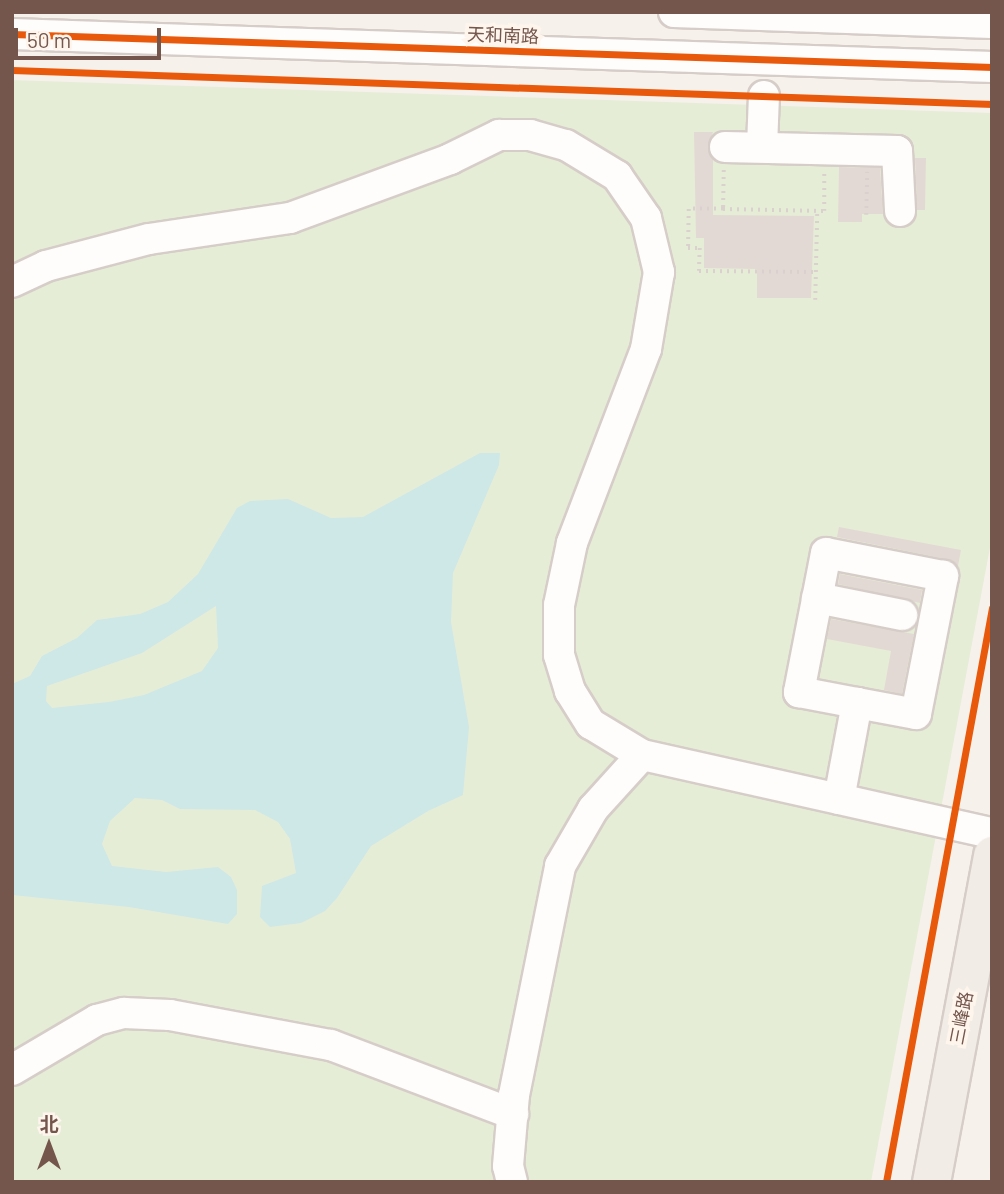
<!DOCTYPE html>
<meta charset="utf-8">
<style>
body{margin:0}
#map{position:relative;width:1004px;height:1194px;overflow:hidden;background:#f7f1ec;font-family:Barlow,"Noto Sans SC",sans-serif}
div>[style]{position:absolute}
.green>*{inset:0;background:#e6edd7}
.water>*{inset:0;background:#cee8e7}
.building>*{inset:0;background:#e3d9d4}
.path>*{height:3.5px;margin-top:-1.75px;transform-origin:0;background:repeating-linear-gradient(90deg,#dad0ce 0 2px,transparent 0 7px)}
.roads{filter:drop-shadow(2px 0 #d6cdc8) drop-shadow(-2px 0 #d6cdc8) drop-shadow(0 2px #d6cdc8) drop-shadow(0 -2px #d6cdc8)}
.minor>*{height:30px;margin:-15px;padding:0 15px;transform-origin:15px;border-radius:15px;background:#fefdfc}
.major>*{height:37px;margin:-18.5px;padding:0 18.5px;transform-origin:18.5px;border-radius:18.5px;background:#f2ece6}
.cycleway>*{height:7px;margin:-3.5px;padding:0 3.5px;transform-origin:3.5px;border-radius:3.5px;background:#e8590c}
span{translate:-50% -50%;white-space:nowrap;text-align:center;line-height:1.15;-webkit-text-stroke:7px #fef5ed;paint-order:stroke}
.street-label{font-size:18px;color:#74564c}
.frame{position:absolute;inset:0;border:14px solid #74564c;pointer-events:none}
.north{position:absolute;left:14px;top:1110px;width:70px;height:70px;-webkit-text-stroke:5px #fef5ed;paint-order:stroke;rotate:0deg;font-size:19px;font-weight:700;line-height:28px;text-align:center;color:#74564c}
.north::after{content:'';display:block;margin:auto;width:24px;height:32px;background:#74564c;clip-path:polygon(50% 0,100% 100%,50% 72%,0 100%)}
.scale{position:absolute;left:14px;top:28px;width:147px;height:32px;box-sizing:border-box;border:4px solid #74564c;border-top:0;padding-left:9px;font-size:21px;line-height:24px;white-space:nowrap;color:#74564c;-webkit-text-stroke:5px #fef5ed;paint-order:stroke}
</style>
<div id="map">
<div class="green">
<i style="clip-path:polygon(12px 80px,992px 113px,992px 537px,871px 1182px,12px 1182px)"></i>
</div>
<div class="water">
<i style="clip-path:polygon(evenodd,480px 453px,500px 453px,499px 465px,453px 573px,451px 622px,469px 727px,463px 795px,428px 811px,371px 846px,337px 898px,325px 911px,301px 923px,270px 927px,260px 917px,262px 886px,296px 873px,290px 839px,278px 822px,255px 810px,180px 809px,162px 800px,135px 798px,110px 821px,102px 844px,112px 866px,166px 872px,218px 867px,231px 877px,237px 890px,237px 914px,228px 924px,129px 907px,12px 895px,12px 684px,30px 676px,42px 656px,77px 638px,97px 620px,140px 614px,168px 602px,198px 574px,237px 508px,250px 501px,288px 499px,331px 518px,363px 517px,480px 453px,216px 606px,218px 648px,202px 671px,144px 695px,109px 702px,52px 708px,46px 701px,47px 686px,142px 653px,216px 606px)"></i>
</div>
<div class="building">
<i style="clip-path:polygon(694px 132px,713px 132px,708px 147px,713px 159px,713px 215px,814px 216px,811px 298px,757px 298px,757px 269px,704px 268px,704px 238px,696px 238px)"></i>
<i style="clip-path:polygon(915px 158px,926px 158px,925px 210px,917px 210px)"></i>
<i style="clip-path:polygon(839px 167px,880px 168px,883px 214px,862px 214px,862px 222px,838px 222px)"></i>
<i style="clip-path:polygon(839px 527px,961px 550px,958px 566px,946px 559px,837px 537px)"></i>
<i style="clip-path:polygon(840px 574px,922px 590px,920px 603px,838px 584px)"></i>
<i style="clip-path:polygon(831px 619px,914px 634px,902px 694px,884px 690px,891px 651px,827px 639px)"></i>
</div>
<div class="path">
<i style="left:724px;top:170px;width:39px;rotate:91deg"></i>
<i style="left:723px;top:209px;width:101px;rotate:1.1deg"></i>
<i style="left:824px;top:211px;width:37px;rotate:-90deg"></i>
<i style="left:723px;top:209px;width:34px;rotate:180deg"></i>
<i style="left:689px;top:209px;width:39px;rotate:91deg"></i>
<i style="left:688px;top:248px;width:12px"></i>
<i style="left:700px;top:248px;width:23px;rotate:92deg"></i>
<i style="left:699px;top:271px;width:117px;rotate:0.5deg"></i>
<i style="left:866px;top:215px;width:43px;rotate:-88.7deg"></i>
<i style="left:815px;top:300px;width:89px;rotate:-88.7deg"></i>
</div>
<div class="roads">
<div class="minor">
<i style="left:674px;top:12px;width:318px;rotate:2deg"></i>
<i style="left:12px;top:34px;width:981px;rotate:1.93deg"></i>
<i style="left:725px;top:147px;width:172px;rotate:1.3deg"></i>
<i style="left:897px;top:151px;width:60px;rotate:87.1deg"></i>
<i style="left:762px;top:147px;width:51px;rotate:-87.8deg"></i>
<i style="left:12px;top:282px;width:38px;rotate:-25deg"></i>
<i style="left:46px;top:266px;width:106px;rotate:-14.7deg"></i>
<i style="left:149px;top:239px;width:143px;rotate:-8.5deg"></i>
<i style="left:290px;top:218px;width:171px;rotate:-20.2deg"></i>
<i style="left:450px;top:159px;width:55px;rotate:-26.1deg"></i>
<i style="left:499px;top:135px;width:31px"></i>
<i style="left:530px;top:135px;width:37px;rotate:16deg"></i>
<i style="left:566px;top:145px;width:60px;rotate:31.3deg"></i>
<i style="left:617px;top:176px;width:51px;rotate:55.4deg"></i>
<i style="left:646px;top:218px;width:56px;rotate:76.5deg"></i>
<i style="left:659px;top:272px;width:78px;rotate:99.6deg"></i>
<i style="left:646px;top:349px;width:208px;rotate:110.9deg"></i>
<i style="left:572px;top:543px;width:63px;rotate:101.8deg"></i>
<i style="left:559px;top:605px;width:50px;rotate:90deg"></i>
<i style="left:559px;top:655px;width:38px;rotate:73deg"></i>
<i style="left:570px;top:691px;width:39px;rotate:58deg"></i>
<i style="left:591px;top:724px;width:60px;rotate:31.3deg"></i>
<i style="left:642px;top:755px;width:359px;rotate:12.6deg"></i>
<i style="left:817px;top:598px;width:87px;rotate:11.3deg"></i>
<i style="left:839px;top:799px;width:98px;rotate:-79.4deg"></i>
<i style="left:857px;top:703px;width:60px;rotate:10.6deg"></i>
<i style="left:916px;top:714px;width:141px;rotate:-78.9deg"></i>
<i style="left:943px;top:576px;width:119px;rotate:-168.9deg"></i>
<i style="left:826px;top:553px;width:142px;rotate:101deg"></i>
<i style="left:799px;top:692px;width:59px;rotate:10.7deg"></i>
<i style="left:12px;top:1070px;width:99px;rotate:-30.5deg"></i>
<i style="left:97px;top:1020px;width:28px;rotate:-15deg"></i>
<i style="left:124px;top:1013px;width:46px;rotate:2.5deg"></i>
<i style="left:170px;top:1015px;width:164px;rotate:10.6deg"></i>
<i style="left:331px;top:1045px;width:195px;rotate:20.8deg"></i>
<i style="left:512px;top:1182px;width:16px;rotate:-104deg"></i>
<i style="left:508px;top:1166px;width:71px;rotate:-85.2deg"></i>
<i style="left:514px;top:1095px;width:234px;rotate:-78.6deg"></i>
<i style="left:560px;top:866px;width:66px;rotate:-59.9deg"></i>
<i style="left:593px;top:809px;width:73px;rotate:-47.8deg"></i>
</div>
<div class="major">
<i style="left:931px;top:1182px;width:333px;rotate:-79.4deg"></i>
</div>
</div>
<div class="cycleway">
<i style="left:12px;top:34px;width:981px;rotate:1.93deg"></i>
<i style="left:12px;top:70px;width:981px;rotate:1.99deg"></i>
<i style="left:886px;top:1182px;width:584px;rotate:-79.54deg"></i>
</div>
<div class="street-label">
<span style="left:503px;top:35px;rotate:2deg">天和南路</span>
<span style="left:961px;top:1018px;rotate:-79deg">三峰路</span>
</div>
<div class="frame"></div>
<div class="north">北</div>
<div class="scale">50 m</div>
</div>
